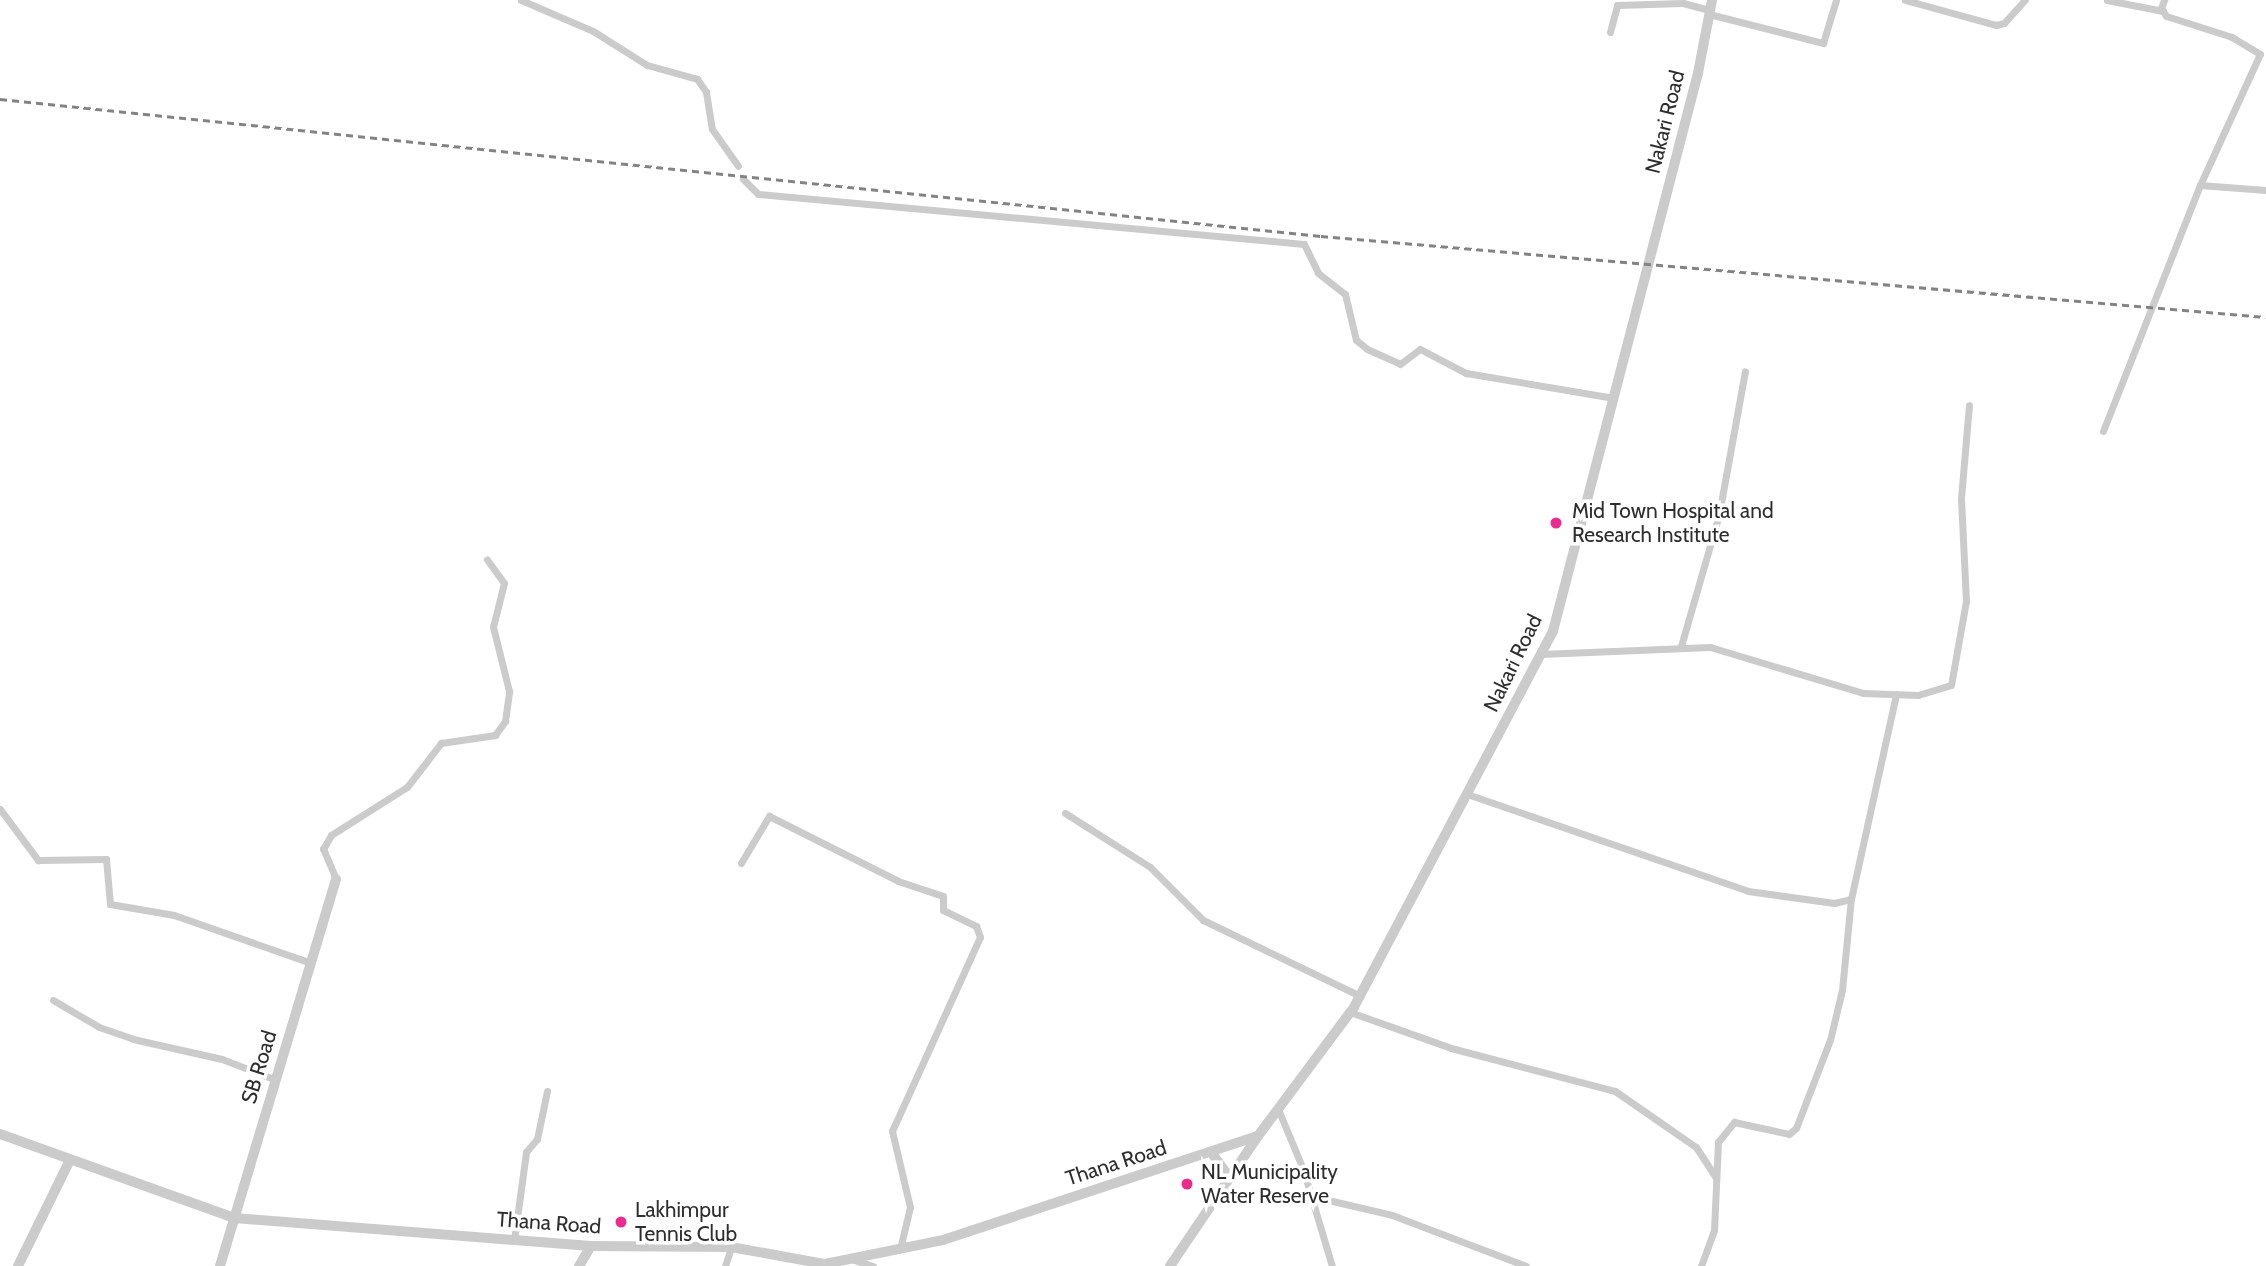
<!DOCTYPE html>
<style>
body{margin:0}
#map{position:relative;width:2266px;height:1266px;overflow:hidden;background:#fff;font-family:Cabin,sans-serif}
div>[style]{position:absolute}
.minor>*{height:7px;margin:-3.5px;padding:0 3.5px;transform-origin:3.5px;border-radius:3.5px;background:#cbcbcb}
.tertiary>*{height:10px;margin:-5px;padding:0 5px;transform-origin:5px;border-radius:5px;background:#cbcbcb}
.rail>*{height:2.5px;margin-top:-1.25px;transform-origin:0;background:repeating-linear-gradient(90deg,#838383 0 7px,transparent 0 12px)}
.dots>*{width:19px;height:19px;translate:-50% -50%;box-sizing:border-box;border:4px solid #fff;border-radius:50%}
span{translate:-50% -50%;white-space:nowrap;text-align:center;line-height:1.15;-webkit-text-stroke:7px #fff;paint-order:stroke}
.street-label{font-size:21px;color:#2e2e2e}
.poi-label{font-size:21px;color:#2e2e2e}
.left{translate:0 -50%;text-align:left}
</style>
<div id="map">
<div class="minor">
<i style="left:521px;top:0;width:78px;rotate:23.3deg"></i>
<i style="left:593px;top:31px;width:64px;rotate:32.2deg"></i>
<i style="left:647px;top:65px;width:52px;rotate:15.6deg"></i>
<i style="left:697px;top:79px;width:16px;rotate:55deg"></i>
<i style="left:706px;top:92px;width:37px;rotate:81deg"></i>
<i style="left:712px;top:129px;width:45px;rotate:54.9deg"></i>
<i style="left:1905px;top:0;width:94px;rotate:15.4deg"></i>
<i style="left:1996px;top:25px;width:8px;rotate:-14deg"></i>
<i style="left:2004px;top:23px;width:31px;rotate:-48deg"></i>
<i style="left:2107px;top:0;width:57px;rotate:11.1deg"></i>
<i style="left:1709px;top:14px;width:118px;rotate:14.3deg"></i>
<i style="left:1823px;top:43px;width:45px;rotate:-73.2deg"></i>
<i style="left:1610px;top:32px;width:28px;rotate:-75deg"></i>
<i style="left:1617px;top:5px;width:66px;rotate:-1.7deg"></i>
<i style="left:1683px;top:3px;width:28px;rotate:15deg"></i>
<i style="left:743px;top:179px;width:21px;rotate:45deg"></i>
<i style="left:758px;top:194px;width:548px;rotate:5.23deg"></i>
<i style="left:1304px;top:244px;width:32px;rotate:64deg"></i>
<i style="left:1318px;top:273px;width:34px;rotate:38deg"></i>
<i style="left:1345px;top:294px;width:47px;rotate:76.6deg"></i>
<i style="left:1356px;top:340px;width:14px;rotate:39deg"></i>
<i style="left:1367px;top:349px;width:36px;rotate:24deg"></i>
<i style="left:1400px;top:364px;width:25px;rotate:-37deg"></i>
<i style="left:1420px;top:349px;width:52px;rotate:27.6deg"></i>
<i style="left:1466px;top:373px;width:150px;rotate:9.6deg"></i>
<i style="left:2200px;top:185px;width:66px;rotate:4.3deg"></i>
<i style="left:2103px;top:431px;width:264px;rotate:-68.5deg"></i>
<i style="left:2200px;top:185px;width:144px;rotate:-65.4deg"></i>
<i style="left:2260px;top:54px;width:33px;rotate:-149deg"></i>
<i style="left:2232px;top:37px;width:69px;rotate:-162.3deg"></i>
<i style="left:2166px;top:16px;width:9px;rotate:-122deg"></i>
<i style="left:2161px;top:8px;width:9px;rotate:-69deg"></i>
<i style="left:1681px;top:646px;width:137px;rotate:-73.9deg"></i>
<i style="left:1719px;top:514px;width:145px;rotate:-79.7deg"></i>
<i style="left:1541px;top:654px;width:169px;rotate:-2.4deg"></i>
<i style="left:1710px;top:647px;width:160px;rotate:16.7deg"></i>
<i style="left:1863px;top:693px;width:55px;rotate:2.1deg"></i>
<i style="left:1918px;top:695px;width:34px;rotate:-17deg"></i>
<i style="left:1951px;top:685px;width:85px;rotate:-79.9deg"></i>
<i style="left:1966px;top:601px;width:103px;rotate:-92.8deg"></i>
<i style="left:1961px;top:498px;width:93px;rotate:-85.1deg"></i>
<i style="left:1467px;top:794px;width:297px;rotate:19deg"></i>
<i style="left:1748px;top:891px;width:87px;rotate:7.9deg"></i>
<i style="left:1834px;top:903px;width:17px;rotate:-13deg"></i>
<i style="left:1851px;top:899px;width:210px;rotate:-77.6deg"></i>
<i style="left:0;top:809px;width:64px;rotate:53.3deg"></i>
<i style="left:38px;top:860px;width:68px;rotate:-0.8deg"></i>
<i style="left:106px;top:859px;width:45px;rotate:84.9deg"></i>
<i style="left:110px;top:904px;width:65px;rotate:9.8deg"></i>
<i style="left:174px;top:915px;width:145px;rotate:19.3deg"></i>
<i style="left:1065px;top:813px;width:101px;rotate:32.4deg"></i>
<i style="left:1150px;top:867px;width:75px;rotate:45deg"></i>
<i style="left:1203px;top:920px;width:174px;rotate:25.8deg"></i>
<i style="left:741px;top:863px;width:55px;rotate:-59.2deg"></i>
<i style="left:769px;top:816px;width:144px;rotate:26.7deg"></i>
<i style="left:898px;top:881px;width:47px;rotate:18.4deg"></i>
<i style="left:943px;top:896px;width:14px;rotate:90deg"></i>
<i style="left:943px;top:910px;width:37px;rotate:26deg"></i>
<i style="left:976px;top:926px;width:12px;rotate:70deg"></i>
<i style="left:980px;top:937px;width:213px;rotate:114.4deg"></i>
<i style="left:892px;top:1131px;width:78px;rotate:76.7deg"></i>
<i style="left:910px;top:1207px;width:43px;rotate:103.4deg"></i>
<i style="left:336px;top:879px;width:33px;rotate:-113deg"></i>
<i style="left:323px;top:849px;width:16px;rotate:-60deg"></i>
<i style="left:331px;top:835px;width:90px;rotate:-32.3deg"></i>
<i style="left:407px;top:787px;width:56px;rotate:-52.3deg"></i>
<i style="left:441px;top:743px;width:55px;rotate:-8.4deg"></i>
<i style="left:495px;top:735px;width:17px;rotate:-54deg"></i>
<i style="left:505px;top:721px;width:30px;rotate:-82deg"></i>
<i style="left:509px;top:691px;width:66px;rotate:-104deg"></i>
<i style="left:493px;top:627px;width:45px;rotate:-76deg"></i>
<i style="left:504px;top:583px;width:29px;rotate:-126deg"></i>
<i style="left:53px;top:1000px;width:53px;rotate:30.4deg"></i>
<i style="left:99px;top:1027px;width:36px;rotate:19deg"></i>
<i style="left:133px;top:1039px;width:91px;rotate:12.7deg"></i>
<i style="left:222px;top:1059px;width:58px;rotate:21.3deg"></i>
<i style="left:1350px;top:1012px;width:107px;rotate:19.6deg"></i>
<i style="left:1451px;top:1048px;width:170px;rotate:14.7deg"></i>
<i style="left:1615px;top:1091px;width:98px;rotate:34.7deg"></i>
<i style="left:1696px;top:1147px;width:37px;rotate:57deg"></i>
<i style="left:1278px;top:1109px;width:65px;rotate:67.4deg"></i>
<i style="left:1303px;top:1169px;width:101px;rotate:73.4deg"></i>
<i style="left:1311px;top:1196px;width:83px;rotate:13.2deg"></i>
<i style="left:1392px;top:1215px;width:143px;rotate:20.8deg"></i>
<i style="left:514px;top:1240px;width:89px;rotate:-82.2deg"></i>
<i style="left:526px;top:1152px;width:17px;rotate:-50deg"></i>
<i style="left:537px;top:1139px;width:49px;rotate:-78.2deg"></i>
<i style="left:851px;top:1259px;width:23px;rotate:18deg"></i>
<i style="left:725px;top:1266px;width:20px;rotate:-72deg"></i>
<i style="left:1701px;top:1266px;width:38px;rotate:-70deg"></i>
<i style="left:1714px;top:1230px;width:88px;rotate:-87.4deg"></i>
<i style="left:1718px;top:1142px;width:26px;rotate:-51deg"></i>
<i style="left:1734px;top:1122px;width:56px;rotate:12.3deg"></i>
<i style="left:1789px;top:1134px;width:9px;rotate:-41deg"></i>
<i style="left:1796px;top:1128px;width:94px;rotate:-68.9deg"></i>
<i style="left:1830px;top:1040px;width:51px;rotate:-76.5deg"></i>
<i style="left:1842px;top:990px;width:91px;rotate:-84.4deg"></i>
</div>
<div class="tertiary">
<i style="left:0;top:1134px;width:249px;rotate:19.7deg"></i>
<i style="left:234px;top:1218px;width:358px;rotate:4.5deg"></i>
<i style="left:591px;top:1246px;width:140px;rotate:0.4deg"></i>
<i style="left:731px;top:1247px;width:96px;rotate:10.3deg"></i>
<i style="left:825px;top:1264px;width:120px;rotate:-11.5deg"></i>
<i style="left:943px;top:1240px;width:332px;rotate:-18.3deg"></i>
<i style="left:1211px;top:1152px;width:32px;rotate:54deg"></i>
<i style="left:18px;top:1266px;width:118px;rotate:-63.9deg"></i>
<i style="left:220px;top:1266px;width:404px;rotate:-73.3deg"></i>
<i style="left:579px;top:1266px;width:23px;rotate:-59deg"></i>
<i style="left:1170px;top:1266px;width:157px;rotate:-55.9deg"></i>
<i style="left:1258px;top:1136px;width:161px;rotate:-53.3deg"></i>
<i style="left:1354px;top:1007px;width:425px;rotate:-62.1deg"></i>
<i style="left:1553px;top:631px;width:577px;rotate:-75.43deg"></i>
<i style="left:1698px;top:73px;width:74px;rotate:-79.1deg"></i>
</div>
<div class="rail">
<i style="left:0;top:99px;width:1328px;rotate:5.92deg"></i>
<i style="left:1321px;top:236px;width:948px;rotate:4.9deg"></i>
</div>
<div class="dots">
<i style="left:1556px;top:523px;background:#eb2b8e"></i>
<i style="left:1187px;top:1184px;background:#eb2b8e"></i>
<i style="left:621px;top:1222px;background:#eb2b8e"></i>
</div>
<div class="street-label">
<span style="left:1665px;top:122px;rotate:-76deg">Nakari Road</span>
<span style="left:1513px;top:663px;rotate:-64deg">Nakari Road</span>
<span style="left:259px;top:1067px;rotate:-73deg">SB Road</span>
<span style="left:1116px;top:1163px;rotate:-18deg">Thana Road</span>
<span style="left:549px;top:1223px;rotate:4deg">Thana Road</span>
</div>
<div class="poi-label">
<span class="left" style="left:1572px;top:523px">Mid Town Hospital and<br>Research Institute</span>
<span class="left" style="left:1201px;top:1184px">NL Municipality<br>Water Reserve</span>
<span class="left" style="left:635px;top:1222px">Lakhimpur<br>Tennis Club</span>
</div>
</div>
